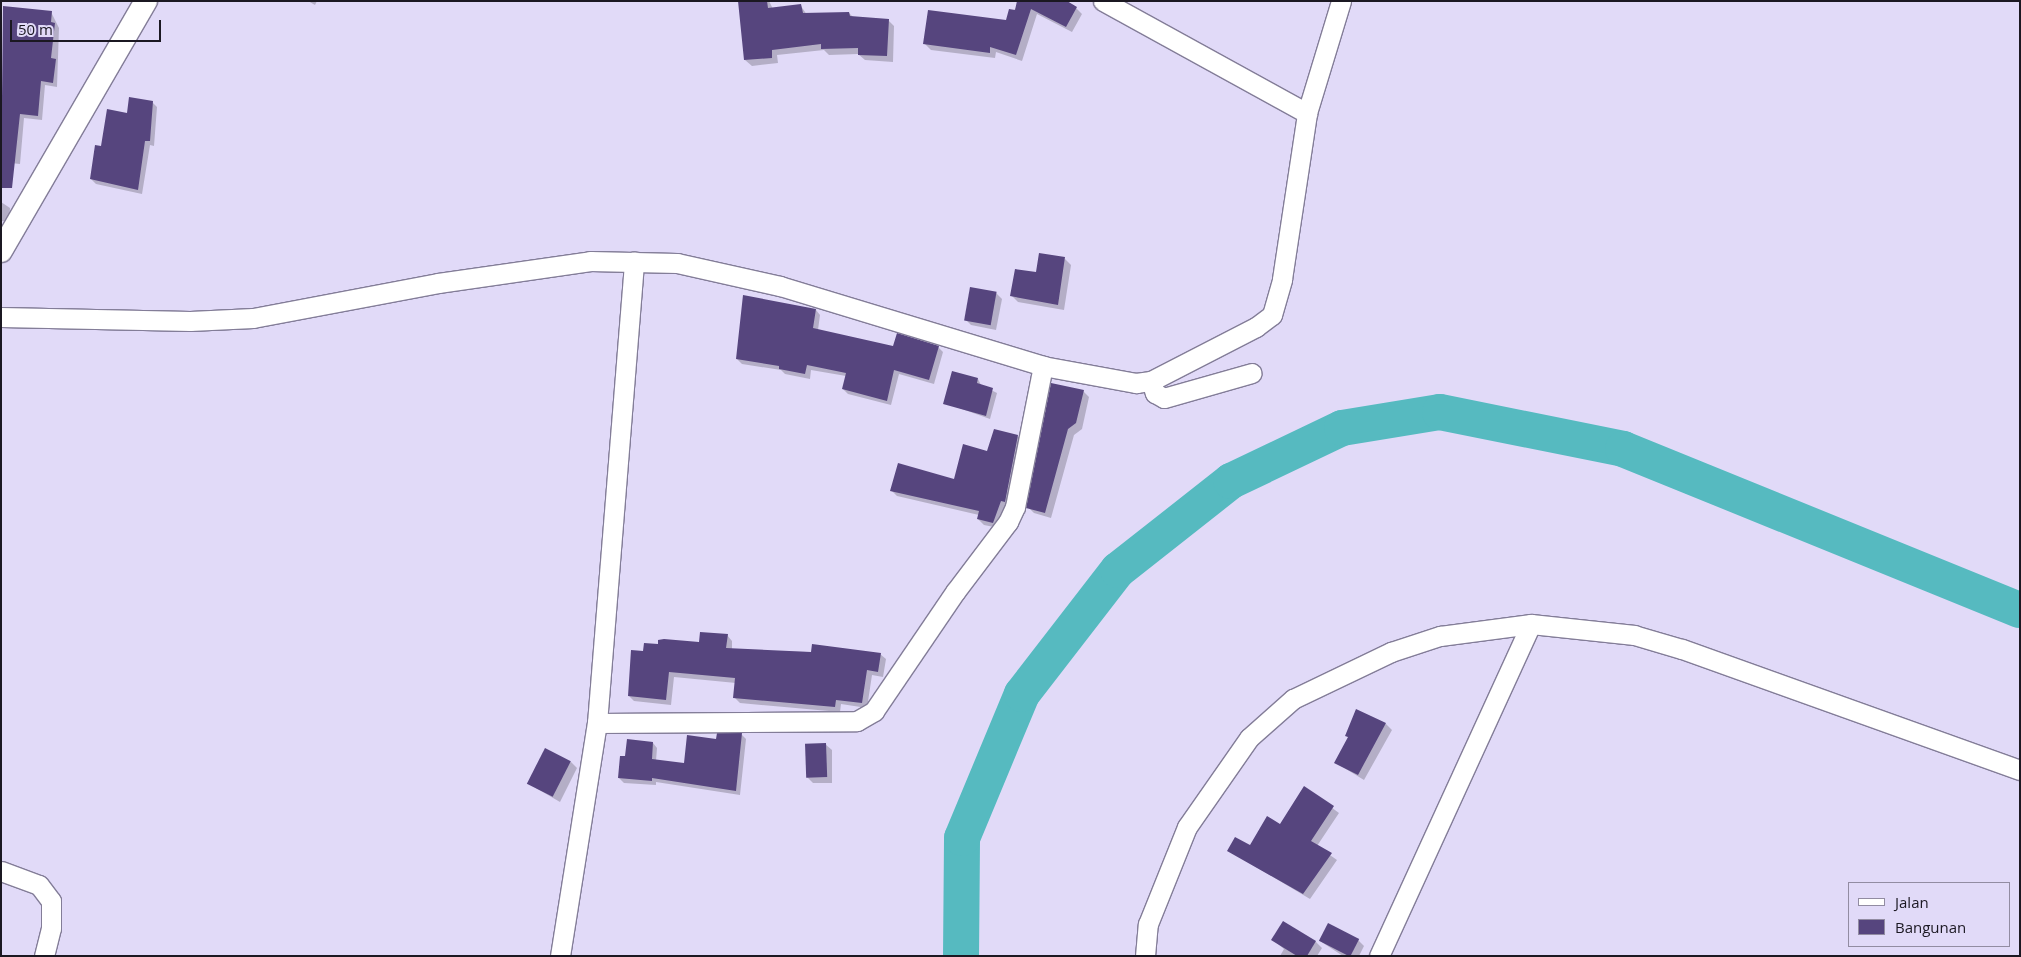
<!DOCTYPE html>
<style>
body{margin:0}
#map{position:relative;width:2021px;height:957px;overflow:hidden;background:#e1daf8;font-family:"Open Sans",sans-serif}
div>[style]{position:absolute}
.shadow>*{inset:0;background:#0003}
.river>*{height:36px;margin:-18px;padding:0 18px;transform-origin:18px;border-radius:18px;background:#56bac0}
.building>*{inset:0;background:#56457e;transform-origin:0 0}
.roads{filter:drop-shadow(1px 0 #837d98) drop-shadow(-1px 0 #837d98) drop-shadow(0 1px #837d98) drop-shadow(0 -1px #837d98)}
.minor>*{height:19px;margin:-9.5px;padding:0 9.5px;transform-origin:9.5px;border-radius:9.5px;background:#fff}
.tertiary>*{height:22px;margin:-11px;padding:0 11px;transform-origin:11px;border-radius:11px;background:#fff}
span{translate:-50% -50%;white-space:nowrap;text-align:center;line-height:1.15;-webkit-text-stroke:5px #e1daf8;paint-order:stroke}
.frame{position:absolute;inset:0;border:2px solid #1b1822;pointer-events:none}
.legend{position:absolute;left:1848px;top:882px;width:162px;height:65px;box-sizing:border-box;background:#e1daf8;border:1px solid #928ca2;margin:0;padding:6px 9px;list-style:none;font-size:15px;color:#1b1822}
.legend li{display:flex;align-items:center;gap:10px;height:25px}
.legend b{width:25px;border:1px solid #928ca2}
.scale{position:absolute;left:10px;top:20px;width:151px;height:22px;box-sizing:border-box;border:2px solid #1b1822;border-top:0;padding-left:6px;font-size:15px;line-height:18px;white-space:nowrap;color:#1b1822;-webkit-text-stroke:4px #e1daf8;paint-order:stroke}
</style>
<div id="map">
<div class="shadow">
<i style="clip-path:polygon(308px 1px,317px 1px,315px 5px)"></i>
<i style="clip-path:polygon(739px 1px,769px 1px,773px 9px,801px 6px,807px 15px,849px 13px,854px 18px,888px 20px,894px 26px,893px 62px,865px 60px,858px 54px,829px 55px,824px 50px,777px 55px,778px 63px,752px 66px,745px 60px)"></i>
<i style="clip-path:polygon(1021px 1px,1076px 8px,1082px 14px,1072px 32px,1037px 14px,1022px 61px,996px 52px,995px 58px,931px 50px,925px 44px,1006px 21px)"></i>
<i style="clip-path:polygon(5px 7px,51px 12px,59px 28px,57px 87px,45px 85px,42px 120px,24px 118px,20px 164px,1px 162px)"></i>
<i style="clip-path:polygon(152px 102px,157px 107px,154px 146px,150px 145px,142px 194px,96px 184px,91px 179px,102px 148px,128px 114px)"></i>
<i style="clip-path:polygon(1px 202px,10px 208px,9px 222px,1px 221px)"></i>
<i style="clip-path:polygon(1065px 259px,1071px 265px,1064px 310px,1018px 302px,1012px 296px,1037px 274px)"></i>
<i style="clip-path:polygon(996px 293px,1002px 299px,996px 330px,971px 325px,965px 319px)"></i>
<i style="clip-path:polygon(816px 310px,820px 315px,818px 330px,894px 347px,938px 347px,943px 352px,934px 384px,899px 374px,891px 405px,848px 394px,843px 389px,846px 376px,811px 370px,810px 379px,785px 374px,781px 370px,742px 364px,737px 359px)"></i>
<i style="clip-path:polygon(978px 379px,981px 385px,997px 393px,990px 419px,945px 403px)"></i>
<i style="clip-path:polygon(1083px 391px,1089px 397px,1082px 429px,1074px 435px,1051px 518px,1034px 513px,1028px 507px)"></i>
<i style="clip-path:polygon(1017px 436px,1023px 442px,1010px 507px,999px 528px,984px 525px,978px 519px,979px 515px,897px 496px,892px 491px,955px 480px,988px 452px)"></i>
<i style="clip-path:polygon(727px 635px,732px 641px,732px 650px,880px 654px,886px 659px,883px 677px,872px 675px,867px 708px,841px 704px,840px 712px,740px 703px,734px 697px,736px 683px,674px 677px,671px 705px,634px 701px,629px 696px,644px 652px,659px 645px,700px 644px)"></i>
<i style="clip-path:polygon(1386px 724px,1392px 730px,1364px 780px,1336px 763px,1349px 738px,1346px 735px)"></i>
<i style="clip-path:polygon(718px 735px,742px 735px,746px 739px,740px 795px,656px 782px,656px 785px,624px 783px,619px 778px,626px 758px,653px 743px,657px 748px,656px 761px,685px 764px,717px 740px)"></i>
<i style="clip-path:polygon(825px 744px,832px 750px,832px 783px,813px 783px,807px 777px)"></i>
<i style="clip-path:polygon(571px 762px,577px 768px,560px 802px,529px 784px)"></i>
<i style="clip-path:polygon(1305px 788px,1339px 813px,1317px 846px,1337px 860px,1310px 899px,1229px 851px,1251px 847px,1280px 825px)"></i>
<i style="clip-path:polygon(1283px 922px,1316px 942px,1322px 948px,1317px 956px,1280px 956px,1284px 949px,1273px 940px)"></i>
<i style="clip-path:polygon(1358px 940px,1364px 946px,1359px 956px,1343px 956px,1320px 941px)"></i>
</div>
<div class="river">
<i style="left:961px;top:956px;width:118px;rotate:-89.5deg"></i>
<i style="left:962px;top:838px;width:156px;rotate:-67.4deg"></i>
<i style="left:1022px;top:694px;width:157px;rotate:-52.3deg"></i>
<i style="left:1118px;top:570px;width:144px;rotate:-38.2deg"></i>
<i style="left:1231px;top:481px;width:123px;rotate:-25.5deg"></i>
<i style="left:1342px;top:428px;width:99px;rotate:-9.3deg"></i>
<i style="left:1440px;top:412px;width:187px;rotate:11.4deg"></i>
<i style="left:1623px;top:449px;width:428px;rotate:22.1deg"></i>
</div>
<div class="building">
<i style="clip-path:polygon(738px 1px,767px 1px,768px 8px,801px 4px,803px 13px,849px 12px,850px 16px,889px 19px,887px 56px,858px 55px,858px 48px,821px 49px,821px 44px,772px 50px,772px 58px,744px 60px)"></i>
<i style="clip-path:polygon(1017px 1px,1067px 1px,1077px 7px,1066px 27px,1031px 9px,1016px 55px,990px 47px,990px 53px,923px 44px,928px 10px,1006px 20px,1009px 9px,1015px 10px)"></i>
<i style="clip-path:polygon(3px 6px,52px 11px,51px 22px,55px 23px,51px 58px,56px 59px,53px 83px,41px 81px,38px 116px,20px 114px,12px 188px,1px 188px)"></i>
<i style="clip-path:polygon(129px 97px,153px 101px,150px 141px,145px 141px,138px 190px,90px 179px,95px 145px,101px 146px,107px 109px,127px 113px)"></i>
<i style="clip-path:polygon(1039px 253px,1065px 257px,1058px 305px,1010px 296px,1015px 269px,1036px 272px)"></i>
<i style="left:970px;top:287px;width:27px;height:34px;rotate:10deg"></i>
<i style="clip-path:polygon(743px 295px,816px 309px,813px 328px,893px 346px,897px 333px,939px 346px,929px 380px,894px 370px,887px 401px,842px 389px,846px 373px,807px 365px,805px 374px,779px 369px,779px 366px,736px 359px)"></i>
<i style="clip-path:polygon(952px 371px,978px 378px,977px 383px,993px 388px,986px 416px,943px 404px)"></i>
<i style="clip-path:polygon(1051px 383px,1084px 390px,1076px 423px,1068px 429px,1045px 513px,1026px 508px)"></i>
<i style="clip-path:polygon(994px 429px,1018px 435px,1005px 502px,1001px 501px,993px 523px,977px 519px,979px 511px,890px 491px,898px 463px,954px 479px,963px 444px,987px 451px)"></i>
<i style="clip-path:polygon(700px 632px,728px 634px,726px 648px,811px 652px,812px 644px,881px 653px,878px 672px,867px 670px,862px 703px,836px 700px,835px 707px,733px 698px,735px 678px,669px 672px,666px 700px,628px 696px,631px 650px,643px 651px,644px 643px,658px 644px,658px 640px,664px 639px,699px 642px)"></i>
<i style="clip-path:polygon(1356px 709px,1386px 723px,1358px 775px,1334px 763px,1348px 737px,1345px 736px)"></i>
<i style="clip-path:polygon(717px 733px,742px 733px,736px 791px,652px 778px,652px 781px,618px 778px,620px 756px,625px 756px,627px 739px,653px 742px,652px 759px,684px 763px,687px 735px,716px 739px)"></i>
<i style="left:826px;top:743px;width:34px;height:21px;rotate:88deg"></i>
<i style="left:545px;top:748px;width:29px;height:40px;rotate:27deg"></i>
<i style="clip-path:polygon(1304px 786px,1334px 806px,1311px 841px,1332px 853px,1303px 894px,1227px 851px,1235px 837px,1250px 845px,1267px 816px,1280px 824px)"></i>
<i style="clip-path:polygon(1283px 921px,1316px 941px,1307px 956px,1297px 956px,1271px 940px)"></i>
<i style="left:1328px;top:923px;width:35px;height:20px;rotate:27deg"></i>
</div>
<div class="roads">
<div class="minor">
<i style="left:1103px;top:1px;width:233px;rotate:28.8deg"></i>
<i style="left:1px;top:317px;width:189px;rotate:1.2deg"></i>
<i style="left:190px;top:321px;width:63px;rotate:-2.7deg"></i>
<i style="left:253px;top:318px;width:188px;rotate:-10.7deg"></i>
<i style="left:438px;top:283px;width:154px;rotate:-8.2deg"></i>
<i style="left:590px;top:261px;width:87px;rotate:1.3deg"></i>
<i style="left:677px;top:263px;width:106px;rotate:12.6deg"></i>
<i style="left:780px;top:286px;width:275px;rotate:16.9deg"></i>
<i style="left:1043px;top:366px;width:95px;rotate:10.4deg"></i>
<i style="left:1136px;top:383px;width:15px;rotate:-8deg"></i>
<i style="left:1151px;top:381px;width:118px;rotate:-27.2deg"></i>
<i style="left:1256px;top:327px;width:20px;rotate:-37deg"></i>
<i style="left:1272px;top:315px;width:37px;rotate:-74deg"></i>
<i style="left:1282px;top:279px;width:168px;rotate:-81.4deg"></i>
<i style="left:1307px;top:113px;width:117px;rotate:-73.1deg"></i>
<i style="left:1151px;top:381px;width:13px;rotate:72deg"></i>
<i style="left:1155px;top:393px;width:10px;rotate:29deg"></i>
<i style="left:1164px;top:398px;width:91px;rotate:-15.9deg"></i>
<i style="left:597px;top:723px;width:260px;rotate:-0.4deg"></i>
<i style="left:857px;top:721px;width:20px;rotate:-30deg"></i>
<i style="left:874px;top:711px;width:144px;rotate:-55.8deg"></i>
<i style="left:955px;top:592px;width:88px;rotate:-52.9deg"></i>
<i style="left:1008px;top:522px;width:17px;rotate:-65deg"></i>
<i style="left:1015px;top:507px;width:144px;rotate:-78.8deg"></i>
<i style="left:1px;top:871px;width:40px;rotate:20.2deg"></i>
<i style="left:39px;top:885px;width:20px;rotate:53deg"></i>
<i style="left:51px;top:901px;width:27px;rotate:90deg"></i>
<i style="left:51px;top:928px;width:29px;rotate:104deg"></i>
<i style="left:560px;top:956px;width:236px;rotate:-81deg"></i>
<i style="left:597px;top:723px;width:463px;rotate:-85.4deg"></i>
<i style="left:1145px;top:956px;width:32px;rotate:-85deg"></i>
<i style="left:1148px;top:924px;width:105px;rotate:-68.1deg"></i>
<i style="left:1187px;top:827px;width:108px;rotate:-55.1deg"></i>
<i style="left:1249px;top:738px;width:59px;rotate:-41.6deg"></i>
<i style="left:1293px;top:699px;width:109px;rotate:-25.6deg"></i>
<i style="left:1391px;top:652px;width:52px;rotate:-18.1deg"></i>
<i style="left:1440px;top:636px;width:92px;rotate:-7.5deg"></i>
<i style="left:1531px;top:624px;width:104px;rotate:6.1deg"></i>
<i style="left:1634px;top:635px;width:50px;rotate:16.3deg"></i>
<i style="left:1682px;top:649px;width:359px;rotate:19.7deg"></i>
<i style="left:1379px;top:956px;width:365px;rotate:-65.4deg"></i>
</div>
<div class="tertiary">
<i style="left:1px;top:251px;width:289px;rotate:-59.9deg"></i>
</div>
</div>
<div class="frame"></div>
<ul class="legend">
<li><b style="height:6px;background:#fff"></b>Jalan</li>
<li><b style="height:14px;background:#56457e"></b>Bangunan</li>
</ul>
<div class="scale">50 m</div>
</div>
